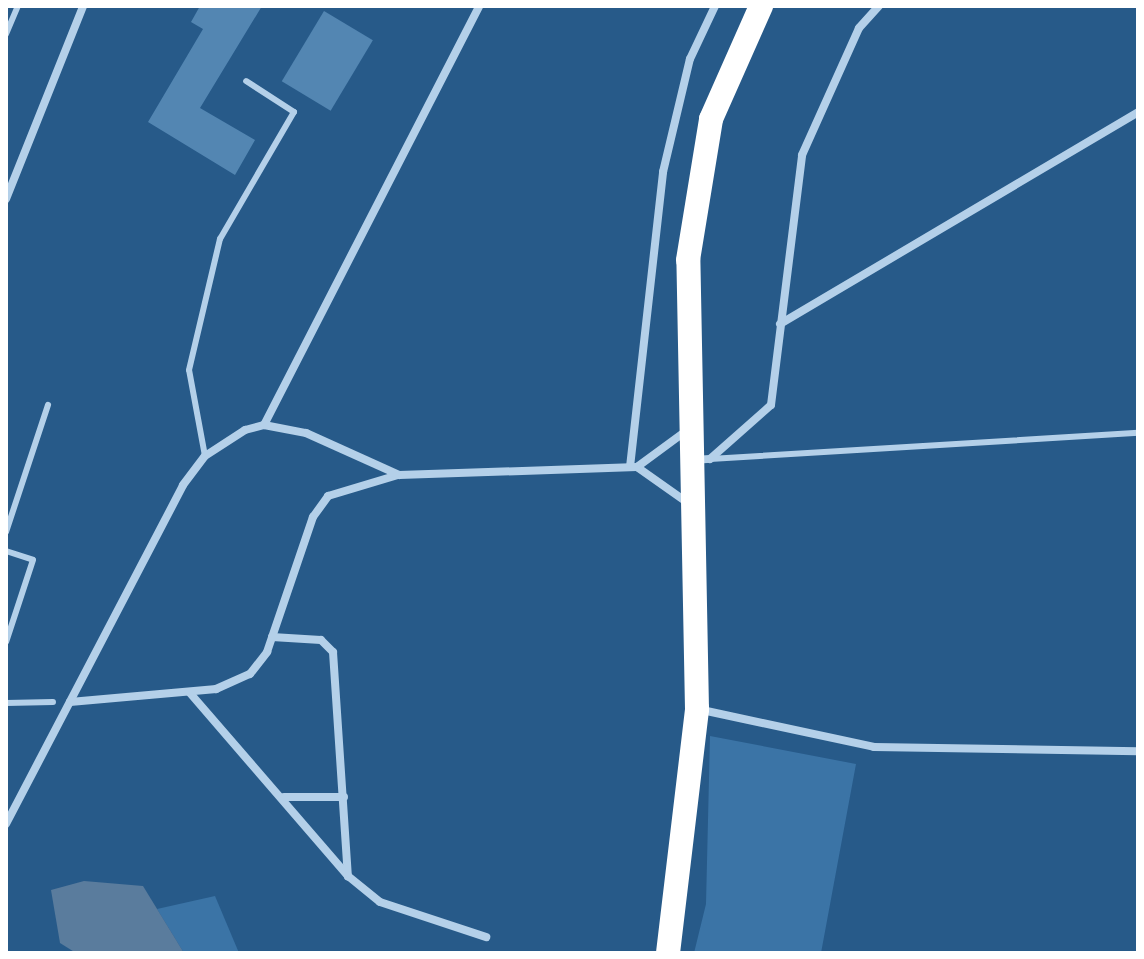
<!DOCTYPE html>
<style>
body{margin:0}
#map{position:relative;width:1144px;height:959px;overflow:hidden;background:#275a89;font-family:"Varela Round",sans-serif}
div>[style]{position:absolute}
.green>*{inset:0;background:#3b74a6}
.water>*{inset:0;background:#5a7c9d}
.building>*{inset:0;background:#5386b2;transform-origin:0 0}
.lane>*{height:6px;margin:-3px;padding:0 3px;transform-origin:3px;border-radius:3px;background:#b4d0e9}
.street>*{height:8px;margin:-4px;padding:0 4px;transform-origin:4px;border-radius:4px;background:#b4d0e9}
.highway>*{height:24px;margin:-12px;padding:0 12px;transform-origin:12px;border-radius:12px;background:#fff}
span{translate:-50% -50%;white-space:nowrap;text-align:center;line-height:1.15;-webkit-text-stroke:7px #275a89;paint-order:stroke}
.frame{position:absolute;inset:0;border:8px solid #fff;pointer-events:none}
</style>
<div id="map">
<div class="green">
<i style="clip-path:polygon(710px 736px,856px 764px,821px 953px,694px 953px,706px 904px)"></i>
<i style="clip-path:polygon(215px 896px,239px 953px,184px 953px,157px 909px)"></i>
</div>
<div class="water">
<i style="clip-path:polygon(84px 881px,143px 886px,184px 953px,76px 953px,60px 943px,51px 890px)"></i>
</div>
<div class="building">
<i style="clip-path:polygon(200px 6px,262px 6px,200px 108px,255px 140px,235px 175px,148px 122px,203px 29px,191px 22px)"></i>
<i style="left:324px;top:11px;width:57px;height:82px;rotate:31deg"></i>
</div>
<div class="lane">
<i style="left:6px;top:34px;width:30px;rotate:-67deg"></i>
<i style="left:205px;top:456px;width:87px;rotate:-100.5deg"></i>
<i style="left:189px;top:370px;width:135px;rotate:-76.7deg"></i>
<i style="left:220px;top:239px;width:147px;rotate:-59.8deg"></i>
<i style="left:294px;top:112px;width:57px;rotate:-147.1deg"></i>
<i style="left:710px;top:459px;width:429px;rotate:-3.5deg"></i>
<i style="left:6px;top:532px;width:134px;rotate:-71.7deg"></i>
<i style="left:6px;top:551px;width:28px;rotate:18deg"></i>
<i style="left:33px;top:560px;width:86px;rotate:108.2deg"></i>
<i style="left:6px;top:703px;width:47px;rotate:-1.2deg"></i>
</div>
<div class="street">
<i style="left:6px;top:199px;width:208px;rotate:-68.2deg"></i>
<i style="left:780px;top:324px;width:416px;rotate:-30.6deg"></i>
<i style="left:264px;top:425px;width:471px;rotate:-62.8deg"></i>
<i style="left:694px;top:460px;width:16px;rotate:-4deg"></i>
<i style="left:710px;top:459px;width:81px;rotate:-41.5deg"></i>
<i style="left:771px;top:405px;width:252px;rotate:-82.9deg"></i>
<i style="left:802px;top:155px;width:139px;rotate:-65.8deg"></i>
<i style="left:859px;top:28px;width:30px;rotate:-48deg"></i>
<i style="left:630px;top:467px;width:297px;rotate:-83.6deg"></i>
<i style="left:663px;top:172px;width:116px;rotate:-76.6deg"></i>
<i style="left:690px;top:59px;width:59px;rotate:-64.7deg"></i>
<i style="left:637px;top:467px;width:62px;rotate:35.2deg"></i>
<i style="left:637px;top:467px;width:61px;rotate:-36.3deg"></i>
<i style="left:272px;top:637px;width:49px;rotate:3.5deg"></i>
<i style="left:321px;top:640px;width:17px;rotate:45deg"></i>
<i style="left:333px;top:652px;width:225px;rotate:86.2deg"></i>
<i style="left:190px;top:693px;width:242px;rotate:49.2deg"></i>
<i style="left:348px;top:876px;width:41px;rotate:39.1deg"></i>
<i style="left:380px;top:902px;width:112px;rotate:18.3deg"></i>
<i style="left:70px;top:702px;width:147px;rotate:-5.1deg"></i>
<i style="left:216px;top:689px;width:37px;rotate:-24deg"></i>
<i style="left:250px;top:674px;width:28px;rotate:-52deg"></i>
<i style="left:267px;top:652px;width:143px;rotate:-71.2deg"></i>
<i style="left:313px;top:517px;width:26px;rotate:-54deg"></i>
<i style="left:328px;top:496px;width:73px;rotate:-16.7deg"></i>
<i style="left:702px;top:710px;width:176px;rotate:12.1deg"></i>
<i style="left:874px;top:747px;width:264px;rotate:0.9deg"></i>
<i style="left:284px;top:797px;width:60px"></i>
<i style="left:6px;top:824px;width:382px;rotate:-62.4deg"></i>
<i style="left:183px;top:485px;width:36px;rotate:-53deg"></i>
<i style="left:205px;top:456px;width:48px;rotate:-33deg"></i>
<i style="left:245px;top:430px;width:20px;rotate:-15deg"></i>
<i style="left:264px;top:425px;width:43px;rotate:10.8deg"></i>
<i style="left:306px;top:433px;width:102px;rotate:24.3deg"></i>
<i style="left:399px;top:475px;width:238px;rotate:-1.9deg"></i>
</div>
<div class="highway">
<i style="left:668px;top:953px;width:246px;rotate:-83.2deg"></i>
<i style="left:697px;top:709px;width:449px;rotate:-91.1deg"></i>
<i style="left:688px;top:260px;width:143px;rotate:-80.7deg"></i>
<i style="left:711px;top:119px;width:124px;rotate:-66.1deg"></i>
</div>
<div class="frame"></div>
</div>
